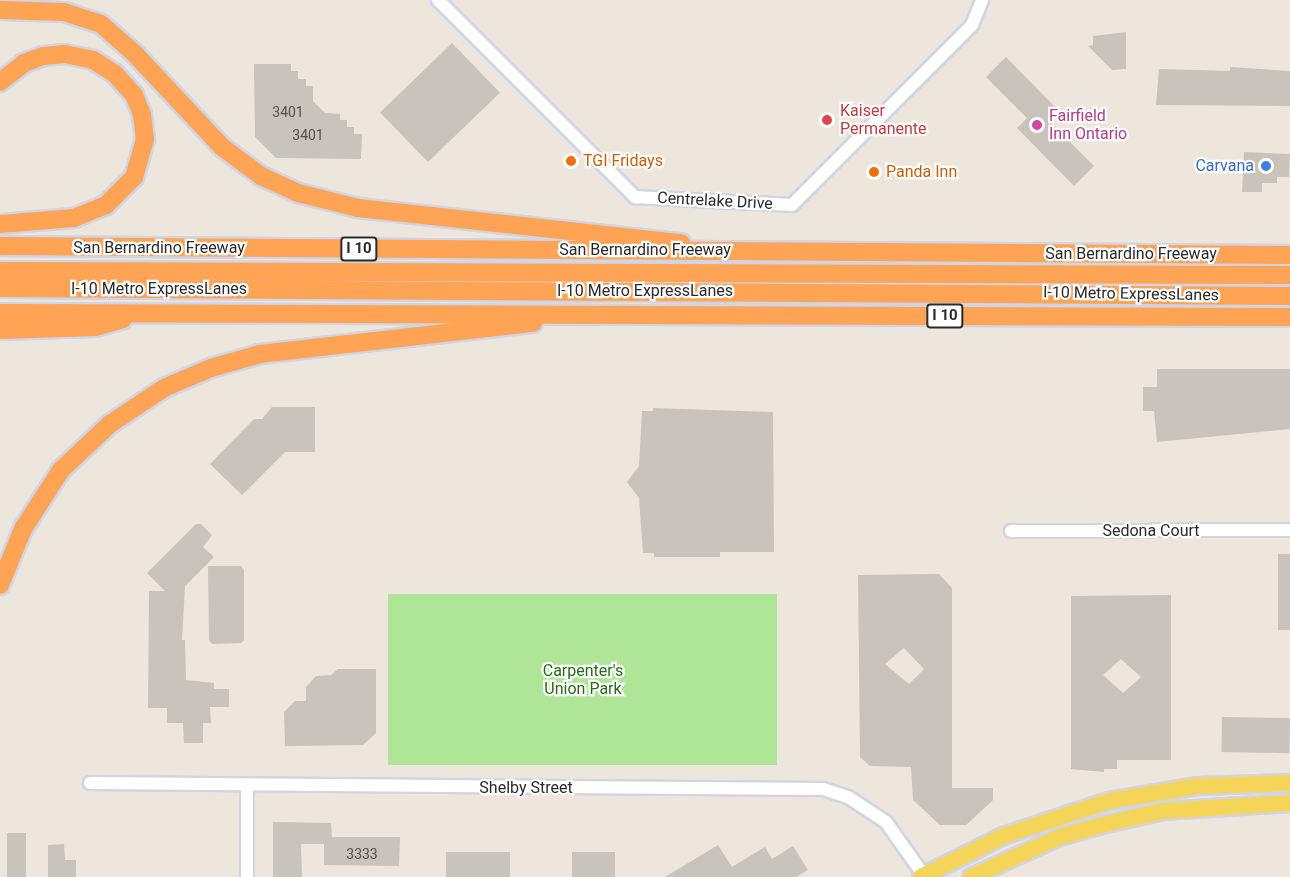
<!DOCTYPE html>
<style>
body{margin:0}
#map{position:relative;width:1290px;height:877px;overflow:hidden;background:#ede6dc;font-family:Roboto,sans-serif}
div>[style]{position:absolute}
.green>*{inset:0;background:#afe596;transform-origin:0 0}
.building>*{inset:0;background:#c8c3bb;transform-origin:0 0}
.roads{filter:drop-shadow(2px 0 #d1d4e4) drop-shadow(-2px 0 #d1d4e4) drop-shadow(0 2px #d1d4e4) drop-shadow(0 -2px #d1d4e4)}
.minor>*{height:12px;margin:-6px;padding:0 6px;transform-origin:6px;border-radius:6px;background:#fff}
.major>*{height:16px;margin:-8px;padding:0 8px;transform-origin:8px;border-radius:8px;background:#f5d559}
.highway>*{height:18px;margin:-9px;padding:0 9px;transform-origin:9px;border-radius:9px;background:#ffa354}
.dots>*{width:16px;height:16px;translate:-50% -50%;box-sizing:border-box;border:3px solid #fff;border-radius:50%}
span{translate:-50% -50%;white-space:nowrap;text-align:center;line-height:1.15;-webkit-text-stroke:4.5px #fff;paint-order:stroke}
.number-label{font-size:14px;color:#52504e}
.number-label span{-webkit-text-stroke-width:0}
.shield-label span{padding:2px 4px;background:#fff;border:2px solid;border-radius:4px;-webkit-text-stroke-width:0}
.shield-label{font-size:15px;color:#2a2a2a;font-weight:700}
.health-label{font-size:16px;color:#be3a42}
.left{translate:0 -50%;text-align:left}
.hotel-label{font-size:16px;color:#b23c85}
.food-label{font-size:16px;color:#c56008}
.shop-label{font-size:16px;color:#366cbe}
.right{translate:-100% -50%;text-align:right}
.street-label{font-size:16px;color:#2a2a2a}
.park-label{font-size:16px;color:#276a18}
</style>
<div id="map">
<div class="green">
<i style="left:777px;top:594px;width:171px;height:389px;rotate:90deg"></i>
</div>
<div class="building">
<i style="clip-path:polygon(1126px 32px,1126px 69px,1112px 70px,1088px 46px,1093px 45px,1093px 36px)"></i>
<i style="left:452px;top:43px;width:69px;height:100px;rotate:46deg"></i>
<i style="clip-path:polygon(1006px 57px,1059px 111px,1049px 121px,1094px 166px,1074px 186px,1017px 128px,1027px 118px,986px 77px)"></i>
<i style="clip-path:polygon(254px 64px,291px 64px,291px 71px,298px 71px,298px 79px,306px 79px,306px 86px,313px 86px,313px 101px,325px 113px,340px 114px,340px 120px,347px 120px,347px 127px,354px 127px,354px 134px,362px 134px,361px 159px,276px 158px,255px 137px)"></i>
<i style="clip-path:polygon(1230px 67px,1290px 71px,1290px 106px,1156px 105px,1159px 69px,1230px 71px)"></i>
<i style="clip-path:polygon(1244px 152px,1290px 154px,1289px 177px,1277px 177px,1277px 183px,1262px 183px,1262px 192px,1242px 192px)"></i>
<i style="clip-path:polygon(1157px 369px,1290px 369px,1290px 429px,1157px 442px,1154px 411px,1143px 411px,1143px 387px,1157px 387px)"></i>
<i style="clip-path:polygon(272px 407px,315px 407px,315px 452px,285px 452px,242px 495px,210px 464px,254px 419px,262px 419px)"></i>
<i style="clip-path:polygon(653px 408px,773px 412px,774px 552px,720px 552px,720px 557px,654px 557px,654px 553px,643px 553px,639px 498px,627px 482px,639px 466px,642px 411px,653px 411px)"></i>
<i style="clip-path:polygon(196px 524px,201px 524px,212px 535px,203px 547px,214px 557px,185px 586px,182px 640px,185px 640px,186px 680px,214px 683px,214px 689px,229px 689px,229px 707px,210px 707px,211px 723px,203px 723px,203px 743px,184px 743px,183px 723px,167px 723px,167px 708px,148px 708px,149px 591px,165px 591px,147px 573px)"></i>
<i style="left:1278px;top:554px;width:12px;height:76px"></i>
<i style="clip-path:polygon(208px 566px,241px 566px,244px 570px,244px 640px,241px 643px,212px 644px,209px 640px)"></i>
<i style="clip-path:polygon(evenodd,939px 574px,952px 588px,952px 788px,993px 788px,993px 800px,966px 825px,940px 825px,913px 800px,911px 767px,870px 766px,860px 757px,858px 575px,939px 574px,904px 648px,924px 669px,909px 684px,885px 664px,904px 648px)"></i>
<i style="clip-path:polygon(evenodd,1171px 595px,1171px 760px,1117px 760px,1117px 769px,1104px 769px,1104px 772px,1071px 769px,1071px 596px,1171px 595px,1121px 659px,1141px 677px,1123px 693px,1103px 675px,1121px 659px)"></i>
<i style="clip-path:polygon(338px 669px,376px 669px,376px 733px,363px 745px,285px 746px,284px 712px,295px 701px,306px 701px,306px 687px,316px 676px,331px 675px)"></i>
<i style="left:1222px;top:717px;width:68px;height:35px;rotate:1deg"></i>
<i style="clip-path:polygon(273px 822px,331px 823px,332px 837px,400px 837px,399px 866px,324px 865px,324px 844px,301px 844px,302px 877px,273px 877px)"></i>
<i style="left:7px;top:833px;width:19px;height:44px"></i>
<i style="clip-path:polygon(64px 844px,65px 860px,76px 860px,76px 877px,48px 877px,48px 845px)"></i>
<i style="clip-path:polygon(718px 845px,732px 867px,765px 847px,772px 859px,793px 846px,808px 870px,796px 877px,665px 877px)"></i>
<i style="left:446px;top:852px;width:64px;height:25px"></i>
<i style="left:572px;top:852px;width:43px;height:25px"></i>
</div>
<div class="roads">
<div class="minor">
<i style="left:438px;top:0;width:279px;rotate:45deg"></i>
<i style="left:635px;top:197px;width:157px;rotate:2.9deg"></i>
<i style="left:792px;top:205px;width:255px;rotate:-45deg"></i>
<i style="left:972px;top:25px;width:27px;rotate:-68deg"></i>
<i style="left:1011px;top:531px;width:279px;rotate:-0.2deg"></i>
<i style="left:90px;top:783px;width:733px;rotate:0.47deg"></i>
<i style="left:823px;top:789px;width:26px;rotate:18deg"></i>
<i style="left:848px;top:797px;width:45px;rotate:33.3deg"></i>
<i style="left:886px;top:822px;width:67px;rotate:54.7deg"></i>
<i style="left:247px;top:877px;width:91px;rotate:-90deg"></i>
</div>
<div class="major">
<i style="left:921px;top:877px;width:92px;rotate:-26.6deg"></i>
<i style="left:1003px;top:836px;width:112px;rotate:-18.3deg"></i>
<i style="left:1109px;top:801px;width:90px;rotate:-9.6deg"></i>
<i style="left:1198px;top:786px;width:92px;rotate:-1.9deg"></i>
<i style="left:971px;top:877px;width:97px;rotate:-24.4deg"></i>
<i style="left:1059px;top:837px;width:49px;rotate:-15.5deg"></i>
<i style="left:1106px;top:824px;width:58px;rotate:-12.8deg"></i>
<i style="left:1163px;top:811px;width:127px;rotate:-3.6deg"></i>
</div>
<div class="highway">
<i style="left:0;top:10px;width:64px;rotate:1.8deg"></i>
<i style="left:64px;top:12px;width:39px;rotate:18deg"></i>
<i style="left:101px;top:24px;width:45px;rotate:41.4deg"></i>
<i style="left:135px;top:54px;width:127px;rotate:46.9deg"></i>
<i style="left:222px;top:147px;width:49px;rotate:36.6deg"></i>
<i style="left:261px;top:176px;width:41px;rotate:24.7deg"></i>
<i style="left:298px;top:193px;width:62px;rotate:14deg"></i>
<i style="left:358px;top:208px;width:325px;rotate:6.2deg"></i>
<i style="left:0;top:82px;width:31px;rotate:-38deg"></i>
<i style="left:24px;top:63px;width:20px;rotate:-20deg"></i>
<i style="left:43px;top:56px;width:22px;rotate:-5deg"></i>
<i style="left:65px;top:54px;width:29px;rotate:12deg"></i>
<i style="left:93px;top:60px;width:26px;rotate:32deg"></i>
<i style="left:115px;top:74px;width:28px;rotate:48deg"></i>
<i style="left:134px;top:95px;width:22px;rotate:68deg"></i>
<i style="left:142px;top:115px;width:24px;rotate:83deg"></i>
<i style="left:145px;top:139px;width:40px;rotate:106deg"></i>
<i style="left:134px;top:177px;width:40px;rotate:135deg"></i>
<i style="left:106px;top:205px;width:35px;rotate:158deg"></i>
<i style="left:73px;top:218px;width:73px;rotate:175.3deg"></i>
<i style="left:0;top:246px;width:1290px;rotate:0.4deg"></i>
<i style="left:0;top:271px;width:1290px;rotate:0.18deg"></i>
<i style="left:0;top:288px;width:1290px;rotate:0.36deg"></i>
<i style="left:0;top:313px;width:1290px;rotate:0.18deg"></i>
<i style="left:0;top:330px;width:95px;rotate:-1.8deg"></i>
<i style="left:95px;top:327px;width:29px;rotate:-16deg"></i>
<i style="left:0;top:585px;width:61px;rotate:-67.7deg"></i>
<i style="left:23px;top:529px;width:70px;rotate:-57.2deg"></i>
<i style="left:61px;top:470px;width:67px;rotate:-43.2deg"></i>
<i style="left:110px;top:424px;width:65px;rotate:-33.7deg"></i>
<i style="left:164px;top:388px;width:51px;rotate:-23.1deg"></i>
<i style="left:211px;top:368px;width:51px;rotate:-15.9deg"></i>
<i style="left:260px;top:354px;width:275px;rotate:-6.5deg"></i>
</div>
</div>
<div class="dots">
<i style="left:827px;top:120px;background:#e0444e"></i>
<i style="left:1037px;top:125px;background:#d1479c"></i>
<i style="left:571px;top:161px;background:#e8710a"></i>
<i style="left:1266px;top:166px;background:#3f7fe0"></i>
<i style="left:874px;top:172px;background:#e8710a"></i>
</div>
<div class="number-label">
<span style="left:288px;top:112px">3401</span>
<span style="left:308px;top:135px">3401</span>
<span style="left:362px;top:854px">3333</span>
</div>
<div class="shield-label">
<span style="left:359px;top:249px">I 10</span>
<span style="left:945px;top:316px">I 10</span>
</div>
<div class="health-label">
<span class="left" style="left:840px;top:120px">Kaiser<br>Permanente</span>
</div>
<div class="hotel-label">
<span class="left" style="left:1049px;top:125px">Fairfield<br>Inn Ontario</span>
</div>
<div class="food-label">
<span class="left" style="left:583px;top:161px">TGI Fridays</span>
<span class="left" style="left:886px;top:172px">Panda Inn</span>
</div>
<div class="shop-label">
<span class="right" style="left:1254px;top:166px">Carvana</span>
</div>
<div class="street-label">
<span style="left:715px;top:201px;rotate:3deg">Centrelake Drive</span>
<span style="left:159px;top:248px">San Bernardino Freeway</span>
<span style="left:645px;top:250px">San Bernardino Freeway</span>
<span style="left:1131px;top:254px">San Bernardino Freeway</span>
<span style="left:159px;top:289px">I-10 Metro ExpressLanes</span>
<span style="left:645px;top:291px">I-10 Metro ExpressLanes</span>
<span style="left:1131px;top:294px;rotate:1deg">I-10 Metro ExpressLanes</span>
<span style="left:1151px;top:531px">Sedona Court</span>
<span style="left:526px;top:788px">Shelby Street</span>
</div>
<div class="park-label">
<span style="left:583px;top:680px">Carpenter's<br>Union Park</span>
</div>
</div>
